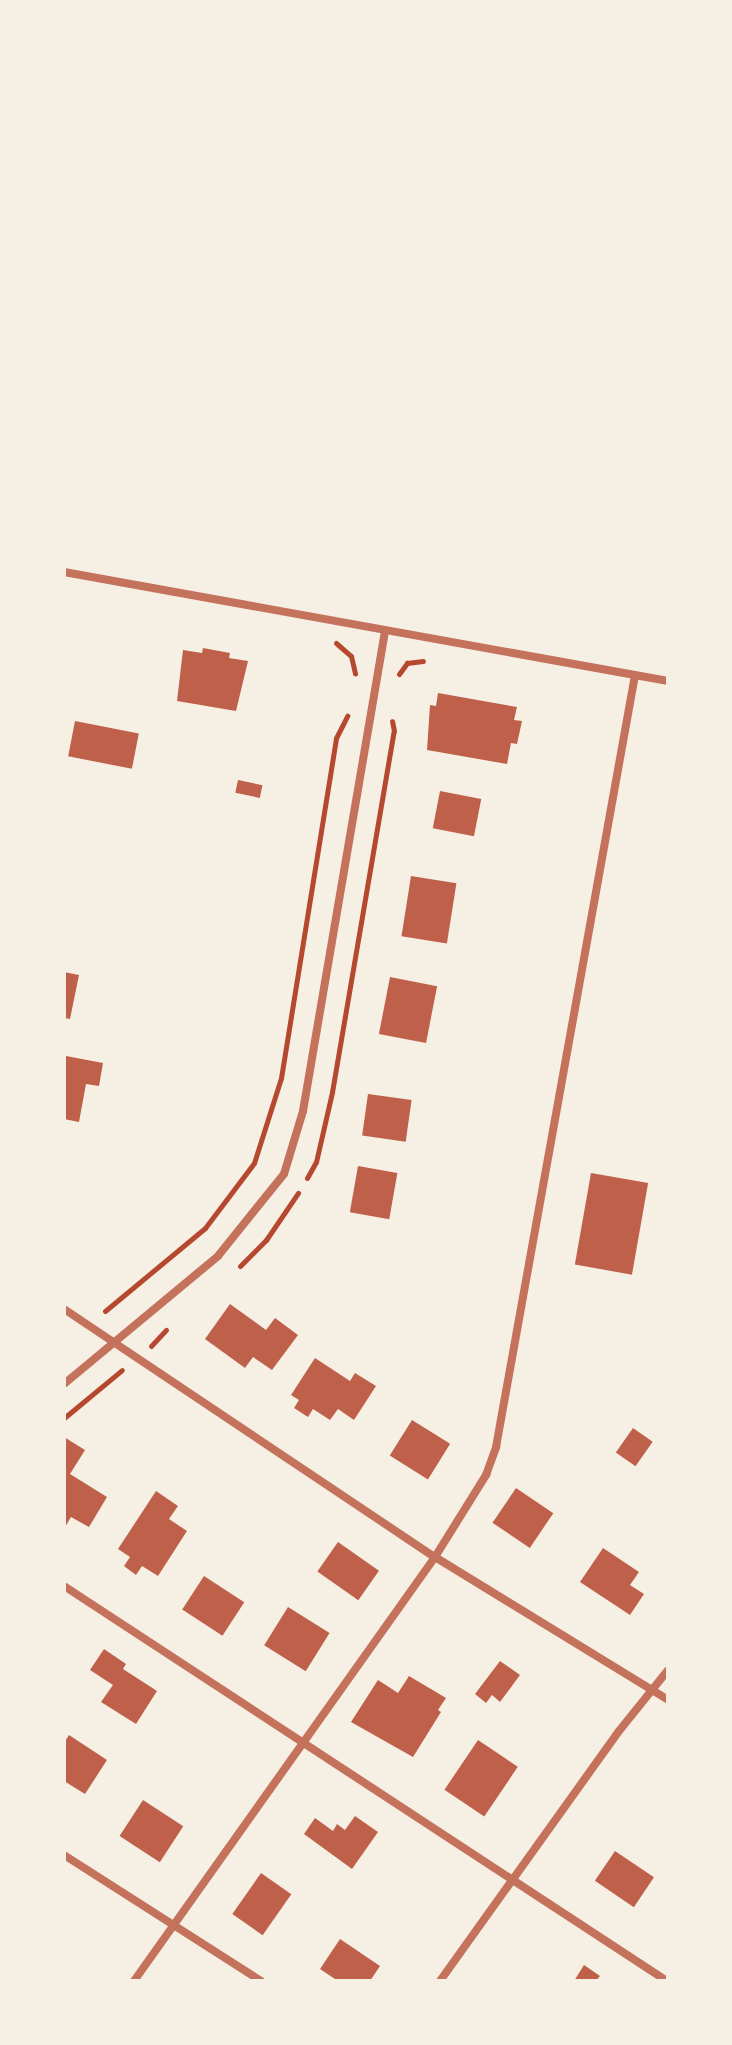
<!DOCTYPE html>
<style>
body{margin:0}
#map{position:relative;width:732px;height:2045px;overflow:hidden;background:#f6efe4;font-family:"Space Grotesk",sans-serif}
div>[style]{position:absolute}
.building>*{inset:0;background:#bf614a;transform-origin:0 0}
.path>*{height:5px;margin:-2.5px;padding:0 2.5px;transform-origin:2.5px;border-radius:2.5px;background:#b5482f}
.minor>*{height:8px;margin:-4px;padding:0 4px;transform-origin:4px;border-radius:4px;background:#c5725c}
span{translate:-50% -50%;white-space:nowrap;text-align:center;line-height:1.15;-webkit-text-stroke:8px #f6efe4;paint-order:stroke}
.frame{position:absolute;inset:0;border:66px solid #f6efe4;pointer-events:none}
</style>
<div id="map">
<div class="building">
<i style="clip-path:polygon(203px 648px,230px 653px,229px 658px,248px 661px,236px 711px,177px 701px,183px 650px,202px 653px)"></i>
<i style="clip-path:polygon(438px 693px,517px 707px,514px 720px,522px 721px,517px 744px,511px 743px,507px 764px,427px 750px,430px 705px,436px 706px)"></i>
<i style="left:75px;top:721px;width:65px;height:36px;rotate:11deg"></i>
<i style="left:238px;top:780px;width:25px;height:13px;rotate:12deg"></i>
<i style="left:440px;top:791px;width:42px;height:38px;rotate:11deg"></i>
<i style="left:411px;top:876px;width:46px;height:61px;rotate:9deg"></i>
<i style="clip-path:polygon(64px 972px,79px 975px,70px 1019px,64px 1018px)"></i>
<i style="left:390px;top:977px;width:48px;height:58px;rotate:11deg"></i>
<i style="clip-path:polygon(66px 1056px,103px 1063px,99px 1086px,86px 1084px,79px 1122px,64px 1119px)"></i>
<i style="left:368px;top:1094px;width:44px;height:42px;rotate:8deg"></i>
<i style="left:358px;top:1166px;width:40px;height:47px;rotate:10deg"></i>
<i style="left:591px;top:1173px;width:58px;height:93px;rotate:10deg"></i>
<i style="clip-path:polygon(230px 1304px,266px 1330px,275px 1318px,298px 1335px,272px 1370px,253px 1357px,245px 1368px,205px 1339px)"></i>
<i style="clip-path:polygon(315px 1358px,350px 1381px,355px 1373px,376px 1386px,354px 1420px,338px 1409px,330px 1420px,313px 1409px,308px 1417px,294px 1408px,299px 1400px,291px 1395px)"></i>
<i style="left:412px;top:1420px;width:45px;height:42px;rotate:32deg"></i>
<i style="left:633px;top:1428px;width:24px;height:30px;rotate:35deg"></i>
<i style="clip-path:polygon(64px 1437px,85px 1450px,70px 1474px,107px 1497px,89px 1527px,71px 1517px,64px 1529px)"></i>
<i style="left:516px;top:1488px;width:45px;height:42px;rotate:34deg"></i>
<i style="clip-path:polygon(156px 1491px,178px 1506px,169px 1519px,187px 1531px,158px 1576px,142px 1566px,136px 1575px,124px 1566px,130px 1557px,118px 1549px)"></i>
<i style="left:338px;top:1542px;width:50px;height:36px;rotate:35deg"></i>
<i style="clip-path:polygon(603px 1548px,639px 1572px,630px 1585px,644px 1594px,630px 1615px,580px 1582px)"></i>
<i style="left:204px;top:1576px;width:48px;height:40px;rotate:33deg"></i>
<i style="left:288px;top:1607px;width:49px;height:45px;rotate:32deg"></i>
<i style="clip-path:polygon(104px 1649px,126px 1664px,123px 1669px,157px 1691px,136px 1724px,101px 1702px,113px 1685px,90px 1670px)"></i>
<i style="clip-path:polygon(500px 1661px,520px 1675px,500px 1702px,492px 1695px,486px 1703px,475px 1694px)"></i>
<i style="clip-path:polygon(409px 1676px,446px 1698px,438px 1710px,441px 1712px,413px 1757px,351px 1722px,378px 1680px,398px 1693px)"></i>
<i style="clip-path:polygon(69px 1735px,107px 1760px,85px 1794px,64px 1781px,64px 1743px)"></i>
<i style="left:478px;top:1740px;width:48px;height:60px;rotate:34deg"></i>
<i style="left:143px;top:1800px;width:48px;height:43px;rotate:33deg"></i>
<i style="clip-path:polygon(355px 1816px,378px 1832px,352px 1869px,304px 1834px,315px 1818px,333px 1831px,337px 1824px,345px 1830px)"></i>
<i style="left:615px;top:1851px;width:47px;height:36px;rotate:34deg"></i>
<i style="left:261px;top:1873px;width:37px;height:50px;rotate:35deg"></i>
<i style="clip-path:polygon(340px 1939px,380px 1966px,370px 1981px,338px 1981px,320px 1969px)"></i>
<i style="clip-path:polygon(584px 1965px,600px 1976px,596px 1981px,574px 1981px)"></i>
</div>
<div class="path">
<i style="left:336px;top:643px;width:20px;rotate:41deg"></i>
<i style="left:351px;top:656px;width:18px;rotate:77deg"></i>
<i style="left:399px;top:674px;width:14px;rotate:-54deg"></i>
<i style="left:407px;top:663px;width:16px;rotate:-7deg"></i>
<i style="left:307px;top:1178px;width:18px;rotate:-61deg"></i>
<i style="left:316px;top:1162px;width:72px;rotate:-77.1deg"></i>
<i style="left:332px;top:1092px;width:366px;rotate:-80.3deg"></i>
<i style="left:394px;top:731px;width:10px;rotate:-101deg"></i>
<i style="left:240px;top:1266px;width:37px;rotate:-45deg"></i>
<i style="left:266px;top:1240px;width:57px;rotate:-55.8deg"></i>
<i style="left:105px;top:1311px;width:130px;rotate:-39.7deg"></i>
<i style="left:205px;top:1228px;width:81px;rotate:-53deg"></i>
<i style="left:254px;top:1163px;width:89px;rotate:-72.4deg"></i>
<i style="left:281px;top:1078px;width:344px;rotate:-80.8deg"></i>
<i style="left:336px;top:738px;width:25px;rotate:-63deg"></i>
<i style="left:151px;top:1346px;width:22px;rotate:-47deg"></i>
<i style="left:64px;top:1418px;width:75px;rotate:-39.6deg"></i>
</div>
<div class="minor">
<i style="left:64px;top:572px;width:614px;rotate:10.23deg"></i>
<i style="left:64px;top:1309px;width:446px;rotate:33.8deg"></i>
<i style="left:435px;top:1557px;width:273px;rotate:31.5deg"></i>
<i style="left:64px;top:1384px;width:200px;rotate:-39.7deg"></i>
<i style="left:218px;top:1256px;width:105px;rotate:-51.2deg"></i>
<i style="left:284px;top:1174px;width:66px;rotate:-73.2deg"></i>
<i style="left:303px;top:1111px;width:487px;rotate:-80.3deg"></i>
<i style="left:64px;top:1586px;width:721px;rotate:33.23deg"></i>
<i style="left:64px;top:1855px;width:234px;rotate:32.6deg"></i>
<i style="left:134px;top:1981px;width:520px;rotate:-54.63deg"></i>
<i style="left:435px;top:1557px;width:97px;rotate:-58.1deg"></i>
<i style="left:486px;top:1475px;width:30px;rotate:-70deg"></i>
<i style="left:496px;top:1447px;width:784px;rotate:-79.79deg"></i>
<i style="left:440px;top:1981px;width:307px;rotate:-54.4deg"></i>
<i style="left:619px;top:1731px;width:78px;rotate:-51.2deg"></i>
</div>
<div class="frame"></div>
</div>
